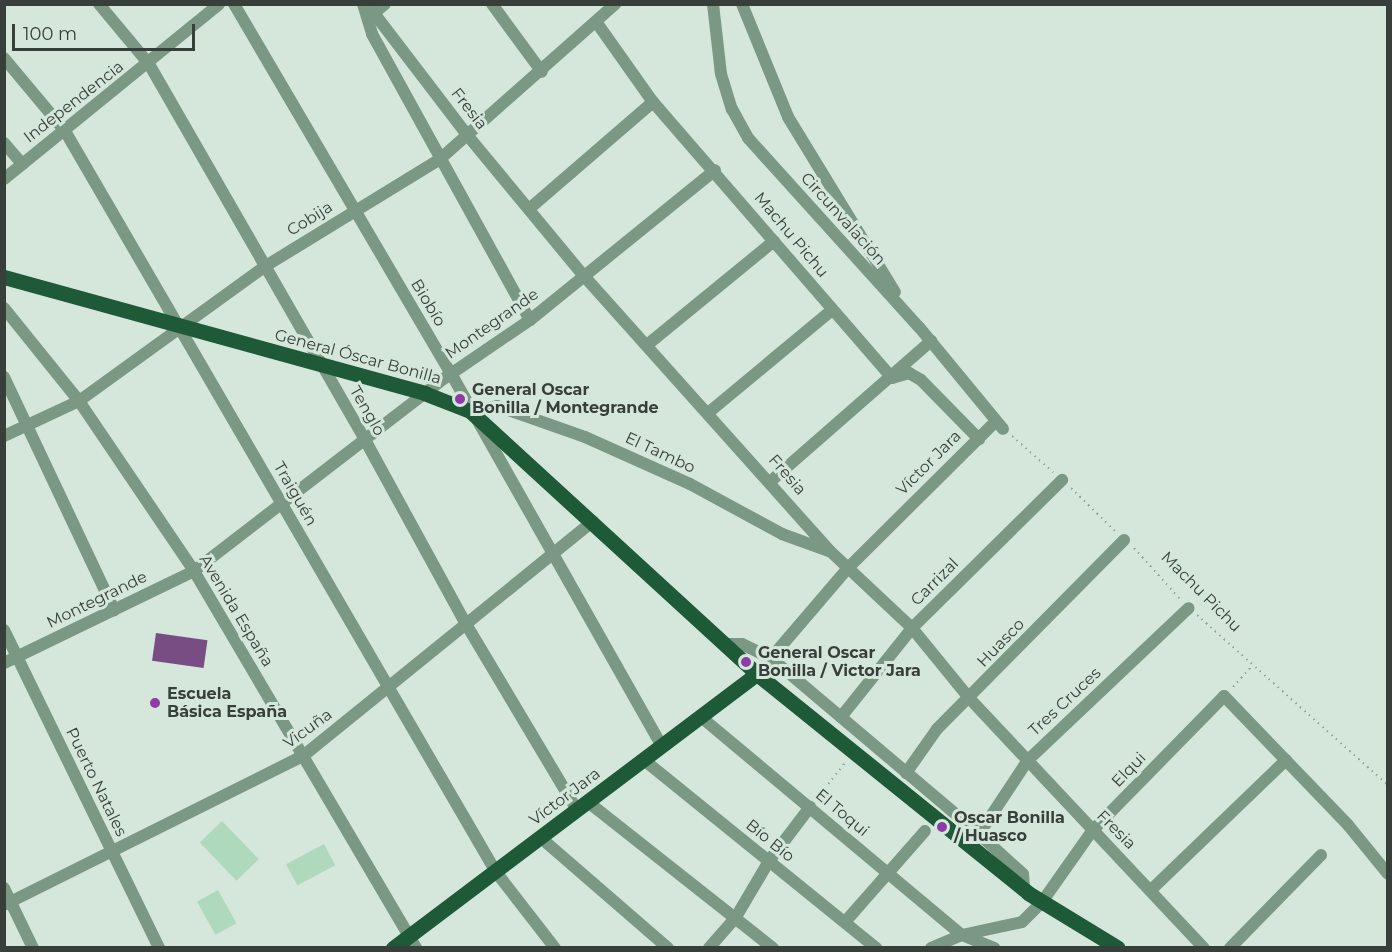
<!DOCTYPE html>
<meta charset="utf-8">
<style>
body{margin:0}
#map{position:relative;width:1392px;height:952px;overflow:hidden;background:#d4e7da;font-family:Montserrat,sans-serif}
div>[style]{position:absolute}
.green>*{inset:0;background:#afd9bc;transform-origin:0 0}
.building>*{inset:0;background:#784d84;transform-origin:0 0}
.path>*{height:2px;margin-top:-1px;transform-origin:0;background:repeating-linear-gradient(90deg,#98a69d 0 1.5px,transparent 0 6px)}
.minor>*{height:12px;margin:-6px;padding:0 6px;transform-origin:6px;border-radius:6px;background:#7a9883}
.major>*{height:15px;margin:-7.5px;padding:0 7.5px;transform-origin:7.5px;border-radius:7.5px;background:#1e5a37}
.dots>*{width:16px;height:16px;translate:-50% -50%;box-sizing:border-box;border:3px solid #d4e7da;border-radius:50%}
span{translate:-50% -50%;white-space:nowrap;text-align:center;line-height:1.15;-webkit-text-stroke:6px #d4e7da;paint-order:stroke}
.street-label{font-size:16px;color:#383f3a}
.poi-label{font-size:16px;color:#383f3a;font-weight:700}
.left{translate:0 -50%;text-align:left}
.frame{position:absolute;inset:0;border:6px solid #383f3a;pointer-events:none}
.scale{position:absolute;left:12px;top:24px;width:183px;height:27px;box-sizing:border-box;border:3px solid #383f3a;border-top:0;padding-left:8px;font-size:18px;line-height:21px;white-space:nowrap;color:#383f3a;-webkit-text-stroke:4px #d4e7da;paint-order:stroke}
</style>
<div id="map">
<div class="green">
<i style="left:222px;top:821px;width:53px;height:31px;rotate:46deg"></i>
<i style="left:324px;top:844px;width:24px;height:43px;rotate:62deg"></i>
<i style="left:218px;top:890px;width:38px;height:24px;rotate:61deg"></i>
</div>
<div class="building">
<i style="left:156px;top:633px;width:52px;height:28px;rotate:8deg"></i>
</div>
<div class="path">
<i style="left:1012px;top:436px;width:55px;rotate:41.3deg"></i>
<i style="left:1071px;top:488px;width:63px;rotate:44.4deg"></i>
<i style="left:1134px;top:548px;width:69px;rotate:48deg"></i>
<i style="left:1197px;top:615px;width:256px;rotate:41.7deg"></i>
<i style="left:1233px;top:687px;width:30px;rotate:-48deg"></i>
<i style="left:817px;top:798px;width:45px;rotate:-51.3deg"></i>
</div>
<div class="minor">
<i style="left:99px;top:4px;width:78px;rotate:50.2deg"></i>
<i style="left:149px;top:64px;width:431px;rotate:60.1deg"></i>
<i style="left:364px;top:438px;width:212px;rotate:61.3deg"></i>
<i style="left:466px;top:624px;width:217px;rotate:59.2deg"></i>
<i style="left:234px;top:4px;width:433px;rotate:59.6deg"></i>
<i style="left:453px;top:377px;width:424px;rotate:60.5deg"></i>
<i style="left:363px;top:4px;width:31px;rotate:73deg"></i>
<i style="left:372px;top:34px;width:327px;rotate:61.1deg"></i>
<i style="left:367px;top:4px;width:166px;rotate:52.6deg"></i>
<i style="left:468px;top:136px;width:182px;rotate:50.4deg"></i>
<i style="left:584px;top:276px;width:369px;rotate:48.2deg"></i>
<i style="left:830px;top:551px;width:112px;rotate:43.2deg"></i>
<i style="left:912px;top:628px;width:92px;rotate:50.8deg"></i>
<i style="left:970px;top:699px;width:342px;rotate:46.8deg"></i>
<i style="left:492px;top:4px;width:84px;rotate:53.7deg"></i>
<i style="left:713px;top:4px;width:70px;rotate:83.5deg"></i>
<i style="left:721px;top:74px;width:37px;rotate:73deg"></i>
<i style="left:732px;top:109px;width:33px;rotate:61deg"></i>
<i style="left:748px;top:138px;width:255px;rotate:47.9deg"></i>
<i style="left:919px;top:327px;width:132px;rotate:50.5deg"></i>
<i style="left:742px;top:4px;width:122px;rotate:67.8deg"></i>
<i style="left:788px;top:117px;width:205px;rotate:58.6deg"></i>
<i style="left:374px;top:13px;width:14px;rotate:-39deg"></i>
<i style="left:597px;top:23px;width:97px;rotate:54.7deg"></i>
<i style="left:653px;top:102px;width:365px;rotate:49.1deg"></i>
<i style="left:892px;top:378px;width:18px;rotate:-16deg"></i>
<i style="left:909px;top:373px;width:14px;rotate:30deg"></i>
<i style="left:921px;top:380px;width:83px;rotate:45.5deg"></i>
<i style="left:4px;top:58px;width:95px;rotate:50.1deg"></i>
<i style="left:65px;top:131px;width:857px;rotate:59.82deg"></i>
<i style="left:496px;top:872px;width:96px;rotate:52.2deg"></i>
<i style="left:4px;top:143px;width:28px;rotate:49deg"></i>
<i style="left:4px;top:179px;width:277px;rotate:-39.1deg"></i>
<i style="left:529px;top:209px;width:164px;rotate:-40.8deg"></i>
<i style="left:4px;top:308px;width:119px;rotate:51.1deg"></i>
<i style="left:79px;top:401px;width:205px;rotate:55.9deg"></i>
<i style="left:194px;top:571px;width:438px;rotate:59.5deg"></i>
<i style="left:647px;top:345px;width:164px;rotate:-39.3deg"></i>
<i style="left:4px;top:377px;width:258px;rotate:64.7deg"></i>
<i style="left:470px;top:411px;width:27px;rotate:-10deg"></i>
<i style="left:497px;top:406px;width:93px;rotate:19.4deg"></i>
<i style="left:585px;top:437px;width:115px;rotate:24.1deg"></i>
<i style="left:690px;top:484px;width:105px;rotate:28.5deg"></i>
<i style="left:782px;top:534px;width:50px;rotate:19.9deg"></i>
<i style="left:708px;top:413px;width:161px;rotate:-39.7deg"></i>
<i style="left:4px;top:436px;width:83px;rotate:-25deg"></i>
<i style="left:79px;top:401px;width:228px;rotate:-35.9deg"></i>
<i style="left:264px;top:267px;width:206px;rotate:-31.5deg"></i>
<i style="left:440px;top:159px;width:234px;rotate:-41.5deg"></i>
<i style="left:771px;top:481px;width:213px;rotate:-41.2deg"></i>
<i style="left:4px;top:630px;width:354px;rotate:64deg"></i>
<i style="left:726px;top:644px;width:16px"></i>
<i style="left:742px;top:644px;width:32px;rotate:26deg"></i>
<i style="left:771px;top:658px;width:272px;rotate:40.2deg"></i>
<i style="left:979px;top:834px;width:59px;rotate:42.3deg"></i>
<i style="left:1023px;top:874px;width:16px;rotate:86deg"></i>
<i style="left:771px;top:658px;width:118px;rotate:-49.5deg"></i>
<i style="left:848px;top:568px;width:202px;rotate:-44.8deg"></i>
<i style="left:4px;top:663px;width:211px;rotate:-25.8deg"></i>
<i style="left:194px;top:571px;width:309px;rotate:-37.6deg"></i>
<i style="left:439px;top:382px;width:110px;rotate:-34.3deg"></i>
<i style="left:530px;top:320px;width:238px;rotate:-39deg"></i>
<i style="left:701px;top:717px;width:340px;rotate:39.9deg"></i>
<i style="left:962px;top:935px;width:35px;rotate:22deg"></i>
<i style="left:841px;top:717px;width:114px;rotate:-51.4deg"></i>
<i style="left:912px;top:628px;width:211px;rotate:-44.6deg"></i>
<i style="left:644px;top:760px;width:299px;rotate:39deg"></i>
<i style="left:906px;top:773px;width:54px;rotate:-54.8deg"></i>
<i style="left:937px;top:729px;width:266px;rotate:-45.3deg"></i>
<i style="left:588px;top:802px;width:236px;rotate:38.3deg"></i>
<i style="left:979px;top:834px;width:89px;rotate:-56.5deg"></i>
<i style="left:1028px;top:760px;width:221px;rotate:-43.4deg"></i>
<i style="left:541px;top:838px;width:168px;rotate:40.9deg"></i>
<i style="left:4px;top:888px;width:67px;rotate:64.2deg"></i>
<i style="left:1152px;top:889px;width:186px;rotate:-43.9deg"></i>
<i style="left:4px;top:905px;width:334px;rotate:-26.5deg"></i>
<i style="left:303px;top:756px;width:373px;rotate:-39deg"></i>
<i style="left:845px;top:922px;width:121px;rotate:-48.7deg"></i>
<i style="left:709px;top:948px;width:41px;rotate:-48.9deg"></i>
<i style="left:736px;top:917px;width:65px;rotate:-59.5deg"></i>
<i style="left:769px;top:861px;width:68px;rotate:-52.8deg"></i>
<i style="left:931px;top:948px;width:34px;rotate:-23deg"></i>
<i style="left:962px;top:935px;width:61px;rotate:-12.2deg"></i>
<i style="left:1022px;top:922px;width:28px;rotate:-45deg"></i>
<i style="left:1042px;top:902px;width:87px;rotate:-54.8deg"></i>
<i style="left:1092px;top:831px;width:189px;rotate:-45.6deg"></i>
<i style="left:1224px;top:696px;width:179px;rotate:46.1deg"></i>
<i style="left:1348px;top:825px;width:63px;rotate:50.8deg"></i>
<i style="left:1230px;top:948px;width:130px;rotate:-45.6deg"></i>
</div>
<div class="major">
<i style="left:4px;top:277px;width:436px;rotate:15.4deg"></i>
<i style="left:424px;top:393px;width:49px;rotate:21.4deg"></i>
<i style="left:470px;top:411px;width:389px;rotate:42.5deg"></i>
<i style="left:757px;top:674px;width:348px;rotate:38.9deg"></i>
<i style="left:1028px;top:893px;width:105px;rotate:31.4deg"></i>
<i style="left:393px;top:948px;width:456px;rotate:-37deg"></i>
</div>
<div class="dots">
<i style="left:460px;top:399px;background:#903aa7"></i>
<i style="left:746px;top:662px;background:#903aa7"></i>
<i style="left:155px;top:703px;background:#903aa7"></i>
<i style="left:942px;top:827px;background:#903aa7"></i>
</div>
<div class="street-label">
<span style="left:74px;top:102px;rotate:-38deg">Independencia</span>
<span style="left:469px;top:109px;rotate:52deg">Fresia</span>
<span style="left:310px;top:219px;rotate:-32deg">Cobija</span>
<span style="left:843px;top:219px;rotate:48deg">Circunvalación</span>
<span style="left:791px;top:235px;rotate:50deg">Machu Pichu</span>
<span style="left:428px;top:303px;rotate:59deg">Biobío</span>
<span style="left:492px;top:324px;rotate:-35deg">Montegrande</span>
<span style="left:358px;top:357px;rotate:15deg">General Óscar Bonilla</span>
<span style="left:367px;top:411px;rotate:60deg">Tenglo</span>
<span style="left:660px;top:453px;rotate:25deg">El Tambo</span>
<span style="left:929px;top:463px;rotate:-45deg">Víctor Jara</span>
<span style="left:787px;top:475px;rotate:49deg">Fresia</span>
<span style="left:295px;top:494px;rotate:60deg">Traiguén</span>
<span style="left:935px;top:582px;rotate:-45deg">Carrizal</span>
<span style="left:1201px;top:592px;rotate:45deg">Machu Pichu</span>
<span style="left:97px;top:600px;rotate:-26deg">Montegrande</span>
<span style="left:236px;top:611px;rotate:59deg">Avenida España</span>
<span style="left:1001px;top:643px;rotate:-46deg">Huasco</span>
<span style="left:1065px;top:702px;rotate:-43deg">Tres Cruces</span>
<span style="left:308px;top:729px;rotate:-36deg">Vicuña</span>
<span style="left:1129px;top:770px;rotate:-46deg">Elqui</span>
<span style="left:96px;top:782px;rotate:64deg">Puerto Natales</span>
<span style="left:565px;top:797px;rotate:-37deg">Víctor Jara</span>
<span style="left:842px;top:813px;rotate:40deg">El Toqui</span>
<span style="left:1116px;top:830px;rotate:45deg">Fresia</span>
<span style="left:770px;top:841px;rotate:39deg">Bío Bío</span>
</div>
<div class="poi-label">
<span class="left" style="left:472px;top:399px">General Oscar<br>Bonilla / Montegrande</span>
<span class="left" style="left:758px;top:662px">General Oscar<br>Bonilla / Victor Jara</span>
<span class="left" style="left:167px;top:703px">Escuela<br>Básica España</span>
<span class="left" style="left:954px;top:827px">Oscar Bonilla<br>/ Huasco</span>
</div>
<div class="frame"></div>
<div class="scale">100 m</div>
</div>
